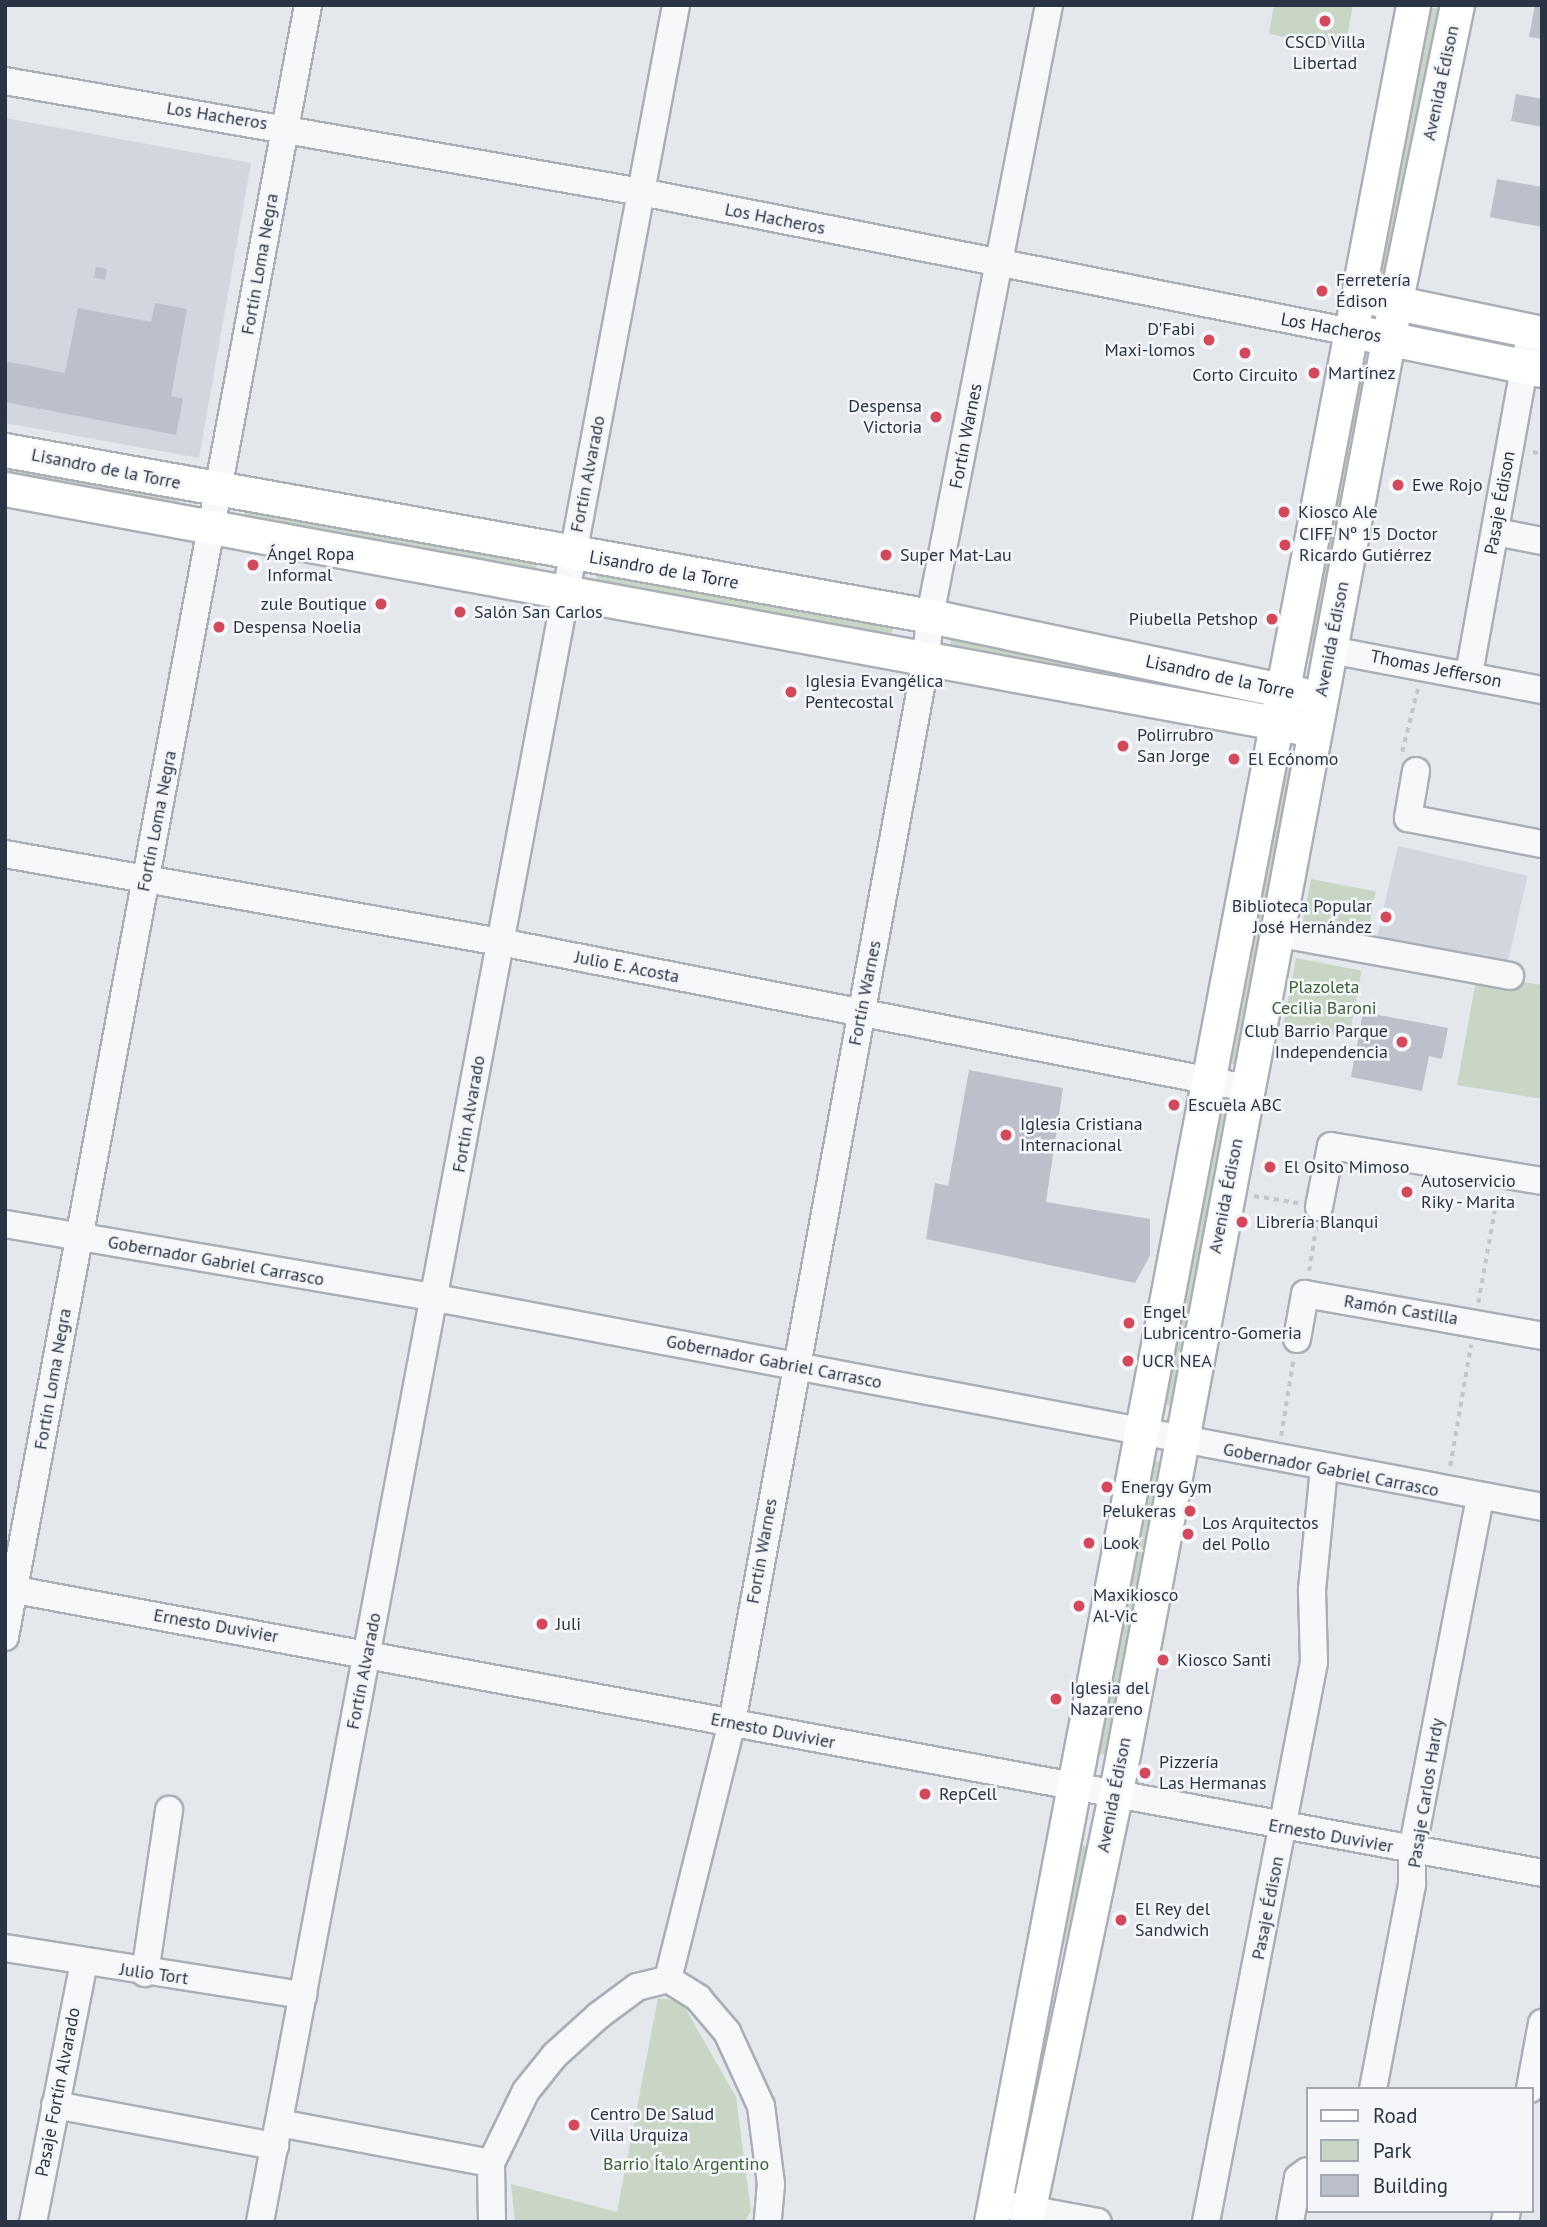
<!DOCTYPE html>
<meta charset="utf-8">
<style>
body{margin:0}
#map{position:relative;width:1547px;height:2227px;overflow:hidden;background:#e4e7ec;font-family:"PT Sans",sans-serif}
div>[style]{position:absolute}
.built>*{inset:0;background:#d2d6de;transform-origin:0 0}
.green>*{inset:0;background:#c9d6c5;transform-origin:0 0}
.building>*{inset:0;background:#bbc0ca;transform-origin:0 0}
.path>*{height:3.5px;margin-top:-1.75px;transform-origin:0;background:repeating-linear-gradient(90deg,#c2c5cb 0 5px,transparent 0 10px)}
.roads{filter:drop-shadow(2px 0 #a9aeb7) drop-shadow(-2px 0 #a9aeb7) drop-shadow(0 2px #a9aeb7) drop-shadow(0 -2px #a9aeb7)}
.minor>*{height:26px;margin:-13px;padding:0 13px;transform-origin:13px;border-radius:13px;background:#f7f8fa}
.major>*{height:33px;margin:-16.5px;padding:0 16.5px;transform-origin:16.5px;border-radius:16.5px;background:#fff}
.dots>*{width:19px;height:19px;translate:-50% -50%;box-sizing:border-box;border:4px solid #f4f6f9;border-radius:50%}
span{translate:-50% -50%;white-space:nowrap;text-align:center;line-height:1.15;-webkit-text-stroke:5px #f4f6f9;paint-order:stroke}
.poi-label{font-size:18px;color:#2b3445}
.left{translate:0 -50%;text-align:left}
.right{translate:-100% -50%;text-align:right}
.street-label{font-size:18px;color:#2b3445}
.park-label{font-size:18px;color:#3f6138}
.frame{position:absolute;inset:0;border:7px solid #2b3445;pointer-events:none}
.legend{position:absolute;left:1306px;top:2087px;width:228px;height:126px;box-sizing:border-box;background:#f4f6f9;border:2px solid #a4a8b1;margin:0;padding:9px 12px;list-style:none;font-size:21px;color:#2b3445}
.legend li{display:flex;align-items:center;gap:14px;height:35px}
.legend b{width:35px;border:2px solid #a4a8b1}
</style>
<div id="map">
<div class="built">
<i style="clip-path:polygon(5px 118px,251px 163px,199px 458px,5px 423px)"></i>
<i style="left:1398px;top:846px;width:133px;height:92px;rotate:13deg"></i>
</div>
<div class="green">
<i style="clip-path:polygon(1274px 5px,1353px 5px,1345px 48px,1269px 34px)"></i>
<i style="clip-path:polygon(1422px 6px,1439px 9px,1386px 305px,1365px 301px)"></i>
<i style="clip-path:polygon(1354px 359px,1367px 361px,1313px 657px,1297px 654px)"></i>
<i style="left:5px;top:465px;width:177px;height:12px;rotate:11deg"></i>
<i style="left:245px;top:509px;width:297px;height:16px;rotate:10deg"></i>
<i style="left:598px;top:571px;width:300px;height:14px;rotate:11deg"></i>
<i style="left:952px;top:635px;width:298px;height:13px;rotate:11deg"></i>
<i style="left:1277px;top:766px;width:16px;height:301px;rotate:11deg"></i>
<i style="left:1311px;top:879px;width:66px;height:47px;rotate:11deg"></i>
<i style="left:1296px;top:958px;width:67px;height:68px;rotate:11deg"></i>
<i style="clip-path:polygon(1477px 975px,1542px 985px,1542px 1099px,1457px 1085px)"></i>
<i style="left:1216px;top:1111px;width:16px;height:298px;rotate:11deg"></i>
<i style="left:1149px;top:1460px;width:16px;height:298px;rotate:11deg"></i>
<i style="left:1073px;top:1843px;width:16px;height:334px;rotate:14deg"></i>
<i style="clip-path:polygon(658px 1998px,681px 2001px,736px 2097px,751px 2211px,744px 2222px,515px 2222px,511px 2184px,617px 2212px)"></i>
</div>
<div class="building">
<i style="clip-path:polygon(1535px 5px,1542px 5px,1542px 39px,1529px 37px)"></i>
<i style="clip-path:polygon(1516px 94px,1542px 99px,1542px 127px,1511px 121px)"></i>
<i style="clip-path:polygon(1497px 179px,1542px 187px,1542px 227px,1490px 217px)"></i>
<i style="left:96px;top:267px;width:11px;height:11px;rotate:10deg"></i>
<i style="clip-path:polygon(155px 303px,187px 309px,171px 396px,183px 399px,176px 435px,5px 402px,5px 361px,65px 373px,78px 308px,151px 322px)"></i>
<i style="clip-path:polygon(1363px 1012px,1448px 1028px,1442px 1059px,1429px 1056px,1422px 1091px,1351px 1077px)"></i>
<i style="clip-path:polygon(969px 1070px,1063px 1088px,1046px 1202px,1150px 1219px,1150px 1256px,1135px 1283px,926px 1239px,935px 1183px,948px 1186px)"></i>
</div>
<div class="path">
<i style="left:1533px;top:452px;width:9px;rotate:13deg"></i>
<i style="left:1402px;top:752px;width:66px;rotate:-76deg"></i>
<i style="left:1254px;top:1196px;width:45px;rotate:9deg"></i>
<i style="left:1309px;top:1271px;width:45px;rotate:-81deg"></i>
<i style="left:1478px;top:1303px;width:108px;rotate:-79.8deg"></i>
<i style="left:1281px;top:1436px;width:76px;rotate:-80.9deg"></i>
<i style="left:1450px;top:1466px;width:123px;rotate:-80.2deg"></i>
</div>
<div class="roads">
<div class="minor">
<i style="left:5px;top:81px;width:646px;rotate:9.9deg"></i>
<i style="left:641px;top:192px;width:724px;rotate:11.15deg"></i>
<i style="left:1496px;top:532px;width:47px;rotate:11.1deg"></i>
<i style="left:1330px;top:650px;width:216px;rotate:10.7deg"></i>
<i style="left:1469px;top:674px;width:349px;rotate:-79.8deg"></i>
<i style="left:1416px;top:771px;width:48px;rotate:99.7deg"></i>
<i style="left:1408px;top:818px;width:136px;rotate:11deg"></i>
<i style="left:5px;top:854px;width:503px;rotate:10.08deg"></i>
<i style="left:500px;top:942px;width:761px;rotate:11.06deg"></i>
<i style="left:1276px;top:933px;width:238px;rotate:10.4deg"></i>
<i style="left:1319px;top:1207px;width:62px;rotate:-78.9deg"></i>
<i style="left:1331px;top:1146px;width:214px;rotate:9.4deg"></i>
<i style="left:5px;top:1224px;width:437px;rotate:9.7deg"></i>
<i style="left:436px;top:1298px;width:1126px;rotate:10.7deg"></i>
<i style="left:1297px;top:1339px;width:46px;rotate:-79.9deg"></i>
<i style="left:1305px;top:1294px;width:241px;rotate:10deg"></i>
<i style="left:5px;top:1588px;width:1563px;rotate:10.5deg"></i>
<i style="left:5px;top:1637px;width:1660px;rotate:-79.48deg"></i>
<i style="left:5px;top:1948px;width:302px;rotate:9deg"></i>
<i style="left:145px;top:1973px;width:165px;rotate:-81.6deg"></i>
<i style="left:668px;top:1979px;width:264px;rotate:-76deg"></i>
<i style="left:732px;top:1723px;width:1081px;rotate:-79.66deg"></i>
<i style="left:926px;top:660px;width:44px;rotate:-84.8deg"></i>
<i style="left:930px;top:616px;width:622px;rotate:-78.98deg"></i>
<i style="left:1373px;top:2089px;width:209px;rotate:-79.2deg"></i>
<i style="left:1412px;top:1884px;width:33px;rotate:-90deg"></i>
<i style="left:1412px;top:1851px;width:360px;rotate:-79.1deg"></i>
<i style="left:1530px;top:2089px;width:67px;rotate:-79.7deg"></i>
<i style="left:55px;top:2105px;width:224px;rotate:10.6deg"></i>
<i style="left:279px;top:2123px;width:216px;rotate:10.7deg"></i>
<i style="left:1011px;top:2206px;width:88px;rotate:10.4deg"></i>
<i style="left:33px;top:2222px;width:264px;rotate:-78.9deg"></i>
<i style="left:260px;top:2222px;width:2256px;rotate:-79.37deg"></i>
<i style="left:492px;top:2222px;width:59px;rotate:-91deg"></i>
<i style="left:491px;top:2163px;width:80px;rotate:-64.1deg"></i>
<i style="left:526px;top:2091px;width:46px;rotate:-51.1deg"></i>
<i style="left:555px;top:2055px;width:58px;rotate:-42.2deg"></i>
<i style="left:598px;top:2016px;width:49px;rotate:-36.6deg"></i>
<i style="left:637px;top:1987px;width:32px;rotate:-14deg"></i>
<i style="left:668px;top:1979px;width:36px;rotate:32deg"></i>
<i style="left:698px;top:1998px;width:45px;rotate:49.5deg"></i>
<i style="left:727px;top:2032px;width:81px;rotate:65.3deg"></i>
<i style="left:761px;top:2106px;width:79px;rotate:82.7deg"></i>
<i style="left:771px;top:2184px;width:38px;rotate:95deg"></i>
<i style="left:1206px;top:2222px;width:570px;rotate:-79.08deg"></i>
<i style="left:1314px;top:1662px;width:72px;rotate:-91.6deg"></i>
<i style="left:1312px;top:1590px;width:123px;rotate:-84.4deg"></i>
<i style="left:1290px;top:2222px;width:45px;rotate:-79.7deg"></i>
<i style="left:1298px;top:2178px;width:11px;rotate:-38deg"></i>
<i style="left:1505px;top:2222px;width:11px;rotate:-80deg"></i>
</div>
<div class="major">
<i style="left:1373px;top:298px;width:173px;rotate:11.7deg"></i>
<i style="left:1367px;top:334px;width:179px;rotate:11.6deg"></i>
<i style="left:5px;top:450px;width:940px;rotate:10.17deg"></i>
<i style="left:930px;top:616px;width:379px;rotate:11.9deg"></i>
<i style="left:5px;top:489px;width:1315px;rotate:10.43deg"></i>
<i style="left:991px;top:2222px;width:2257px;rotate:-79.22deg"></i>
<i style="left:1026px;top:2222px;width:434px;rotate:-78.2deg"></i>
<i style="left:1115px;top:1797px;width:1519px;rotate:-79.38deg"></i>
<i style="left:1395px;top:304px;width:305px;rotate:-78.3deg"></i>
</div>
</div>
<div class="dots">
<i style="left:1325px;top:21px;background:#d1495b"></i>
<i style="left:1322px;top:291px;background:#d1495b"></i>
<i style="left:1209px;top:340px;background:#d1495b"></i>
<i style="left:1245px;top:353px;background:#d1495b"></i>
<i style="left:1314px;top:373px;background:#d1495b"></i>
<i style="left:936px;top:417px;background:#d1495b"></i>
<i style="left:1398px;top:485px;background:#d1495b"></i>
<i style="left:1284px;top:512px;background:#d1495b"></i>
<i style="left:1285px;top:545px;background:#d1495b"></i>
<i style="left:886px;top:555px;background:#d1495b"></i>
<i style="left:253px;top:565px;background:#d1495b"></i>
<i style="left:381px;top:604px;background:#d1495b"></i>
<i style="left:460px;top:612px;background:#d1495b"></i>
<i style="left:1272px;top:619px;background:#d1495b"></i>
<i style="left:219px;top:627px;background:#d1495b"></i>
<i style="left:791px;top:692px;background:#d1495b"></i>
<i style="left:1123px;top:746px;background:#d1495b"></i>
<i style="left:1234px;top:759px;background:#d1495b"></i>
<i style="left:1386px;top:917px;background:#d1495b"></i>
<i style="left:1402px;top:1042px;background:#d1495b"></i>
<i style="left:1174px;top:1105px;background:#d1495b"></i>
<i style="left:1006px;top:1135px;background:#d1495b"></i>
<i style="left:1270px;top:1167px;background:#d1495b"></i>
<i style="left:1407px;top:1192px;background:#d1495b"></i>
<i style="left:1242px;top:1222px;background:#d1495b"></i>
<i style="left:1129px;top:1323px;background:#d1495b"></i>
<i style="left:1128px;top:1361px;background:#d1495b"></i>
<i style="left:1107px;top:1487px;background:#d1495b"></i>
<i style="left:1190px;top:1511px;background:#d1495b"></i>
<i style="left:1188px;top:1534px;background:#d1495b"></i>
<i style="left:1089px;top:1543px;background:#d1495b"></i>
<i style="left:1079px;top:1606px;background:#d1495b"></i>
<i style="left:542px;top:1624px;background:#d1495b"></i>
<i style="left:1163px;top:1660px;background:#d1495b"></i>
<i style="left:1056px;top:1699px;background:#d1495b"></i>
<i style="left:1145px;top:1773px;background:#d1495b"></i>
<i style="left:925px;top:1794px;background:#d1495b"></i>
<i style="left:1121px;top:1920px;background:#d1495b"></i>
<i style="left:574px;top:2125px;background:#d1495b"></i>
</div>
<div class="poi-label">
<span style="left:1325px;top:53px">CSCD Villa<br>Libertad</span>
<span class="left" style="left:1336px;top:291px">Ferretería<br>Édison</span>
<span class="right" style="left:1195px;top:340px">D'Fabi<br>Maxi-lomos</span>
<span class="left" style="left:1328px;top:373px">Martínez</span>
<span style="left:1245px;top:375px">Corto Circuito</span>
<span class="right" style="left:922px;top:417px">Despensa<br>Victoria</span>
<span class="left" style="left:1412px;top:485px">Ewe Rojo</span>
<span class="left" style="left:1298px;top:512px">Kiosco Ale</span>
<span class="left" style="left:1299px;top:545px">CIFF Nº 15 Doctor<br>Ricardo Gutiérrez</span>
<span class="left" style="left:267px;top:565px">Ángel Ropa<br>Informal</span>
<span class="left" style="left:900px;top:555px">Super Mat-Lau</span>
<span class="right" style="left:367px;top:604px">zule Boutique</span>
<span class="left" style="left:474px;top:612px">Salón San Carlos</span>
<span class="right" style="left:1258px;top:619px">Piubella Petshop</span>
<span class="left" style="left:233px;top:627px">Despensa Noelia</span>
<span class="left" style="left:805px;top:692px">Iglesia Evangélica<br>Pentecostal</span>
<span class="left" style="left:1137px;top:746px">Polirrubro<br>San Jorge</span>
<span class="left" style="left:1248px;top:759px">El Ecónomo</span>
<span class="right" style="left:1372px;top:917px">Biblioteca Popular<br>José Hernández</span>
<span class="right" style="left:1388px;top:1042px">Club Barrio Parque<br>Independencia</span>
<span class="left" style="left:1188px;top:1105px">Escuela ABC</span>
<span class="left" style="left:1020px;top:1135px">Iglesia Cristiana<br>Internacional</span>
<span class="left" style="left:1284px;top:1167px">El Osito Mimoso</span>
<span class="left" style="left:1421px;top:1192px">Autoservicio<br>Riky - Marita</span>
<span class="left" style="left:1256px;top:1222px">Librería Blanqui</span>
<span class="left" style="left:1143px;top:1323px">Engel<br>Lubricentro-Gomeria</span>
<span class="left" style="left:1142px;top:1361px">UCR NEA</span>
<span class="left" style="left:1121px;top:1487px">Energy Gym</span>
<span class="right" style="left:1176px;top:1511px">Pelukeras</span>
<span class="left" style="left:1202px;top:1534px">Los Arquitectos<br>del Pollo</span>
<span class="left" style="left:1103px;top:1543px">Look</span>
<span class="left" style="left:1093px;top:1606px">Maxikiosco<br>Al-Vic</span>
<span class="left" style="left:556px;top:1624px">Juli</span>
<span class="left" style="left:1177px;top:1660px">Kiosco Santi</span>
<span class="left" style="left:1070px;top:1699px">Iglesia del<br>Nazareno</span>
<span class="left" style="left:1159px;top:1773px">Pizzería<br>Las Hermanas</span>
<span class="left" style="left:939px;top:1794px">RepCell</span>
<span class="left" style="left:1135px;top:1920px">El Rey del<br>Sandwich</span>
<span class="left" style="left:590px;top:2125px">Centro De Salud<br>Villa Urquiza</span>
</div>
<div class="street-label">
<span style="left:1441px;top:83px;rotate:-78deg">Avenida Édison</span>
<span style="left:217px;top:116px;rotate:9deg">Los Hacheros</span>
<span style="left:775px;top:219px;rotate:11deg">Los Hacheros</span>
<span style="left:260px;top:264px;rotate:-80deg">Fortín Loma Negra</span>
<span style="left:1331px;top:328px;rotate:10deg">Los Hacheros</span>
<span style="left:966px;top:436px;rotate:-79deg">Fortín Warnes</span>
<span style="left:106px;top:469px;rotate:11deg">Lisandro de la Torre</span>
<span style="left:588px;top:474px;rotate:-79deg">Fortín Alvarado</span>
<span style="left:1500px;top:503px;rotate:-80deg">Pasaje Édison</span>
<span style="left:664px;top:570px;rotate:10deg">Lisandro de la Torre</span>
<span style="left:1332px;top:639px;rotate:-79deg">Avenida Édison</span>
<span style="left:1436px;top:669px;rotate:11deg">Thomas Jefferson</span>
<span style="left:1220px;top:677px;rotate:12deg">Lisandro de la Torre</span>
<span style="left:157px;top:821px;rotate:-79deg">Fortín Loma Negra</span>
<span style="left:627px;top:967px;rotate:11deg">Julio E. Acosta</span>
<span style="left:865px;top:993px;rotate:-79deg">Fortín Warnes</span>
<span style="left:469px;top:1114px;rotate:-80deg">Fortín Alvarado</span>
<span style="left:1226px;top:1196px;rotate:-79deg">Avenida Édison</span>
<span style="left:216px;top:1261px;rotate:10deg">Gobernador Gabriel Carrasco</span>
<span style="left:1401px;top:1310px;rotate:9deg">Ramón Castilla</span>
<span style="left:774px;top:1362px;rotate:11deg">Gobernador Gabriel Carrasco</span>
<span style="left:53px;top:1379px;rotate:-80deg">Fortín Loma Negra</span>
<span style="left:1331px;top:1470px;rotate:11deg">Gobernador Gabriel Carrasco</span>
<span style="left:762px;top:1551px;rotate:-80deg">Fortín Warnes</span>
<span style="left:216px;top:1626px;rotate:10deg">Ernesto Duvivier</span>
<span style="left:364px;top:1671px;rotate:-79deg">Fortín Alvarado</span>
<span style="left:773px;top:1731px;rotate:11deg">Ernesto Duvivier</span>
<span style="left:1426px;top:1793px;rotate:-81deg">Pasaje Carlos Hardy</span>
<span style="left:1114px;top:1795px;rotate:-79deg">Avenida Édison</span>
<span style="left:1331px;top:1836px;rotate:10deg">Ernesto Duvivier</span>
<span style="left:1268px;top:1908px;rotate:-79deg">Pasaje Édison</span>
<span style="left:154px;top:1974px;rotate:8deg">Julio Tort</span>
<span style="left:58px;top:2092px;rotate:-79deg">Pasaje Fortín Alvarado</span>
</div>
<div class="park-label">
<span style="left:1324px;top:998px">Plazoleta<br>Cecilia Baroni</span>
<span style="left:686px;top:2164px">Barrio Ítalo Argentino</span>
</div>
<div class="frame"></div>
<ul class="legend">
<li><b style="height:9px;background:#fff"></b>Road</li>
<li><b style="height:19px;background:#c9d6c5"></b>Park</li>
<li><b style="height:19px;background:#bbc0ca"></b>Building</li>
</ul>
</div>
